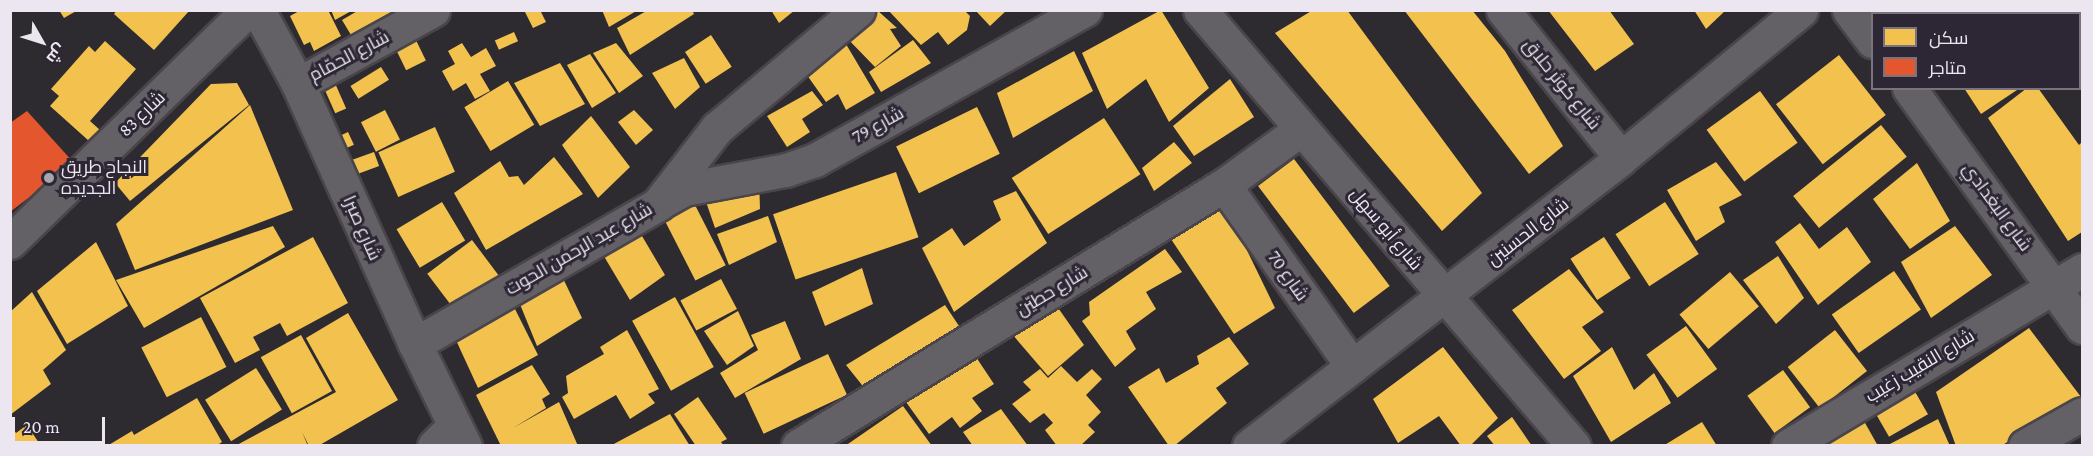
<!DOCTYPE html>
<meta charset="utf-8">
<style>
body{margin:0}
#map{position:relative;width:2093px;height:456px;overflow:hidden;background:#2d2a30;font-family:"Crimson Pro",Cairo,serif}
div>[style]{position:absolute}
.homes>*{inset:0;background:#f2c14e;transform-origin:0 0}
.shops>*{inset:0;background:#e4572e}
.roads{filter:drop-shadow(2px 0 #49454b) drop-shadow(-2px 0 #49454b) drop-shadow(0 2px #49454b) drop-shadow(0 -2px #49454b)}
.minor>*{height:33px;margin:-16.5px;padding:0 16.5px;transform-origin:16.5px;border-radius:16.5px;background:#636066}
.dots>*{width:16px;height:16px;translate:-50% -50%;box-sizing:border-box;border:3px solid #2d2634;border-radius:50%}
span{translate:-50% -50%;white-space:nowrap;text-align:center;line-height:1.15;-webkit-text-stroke:6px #2d2634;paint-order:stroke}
.street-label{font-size:18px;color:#ebe6ef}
.poi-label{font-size:18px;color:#ebe6ef}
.left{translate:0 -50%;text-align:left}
.frame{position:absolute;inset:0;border:12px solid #ebe6ef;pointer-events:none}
.legend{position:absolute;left:1871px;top:12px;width:210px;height:78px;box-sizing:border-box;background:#2d2634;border:2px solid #79737f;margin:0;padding:8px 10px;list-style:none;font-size:18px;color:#ebe6ef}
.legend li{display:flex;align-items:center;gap:12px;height:30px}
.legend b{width:30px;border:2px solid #79737f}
.north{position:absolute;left:12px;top:12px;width:60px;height:60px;-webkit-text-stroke:4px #2d2634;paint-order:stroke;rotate:129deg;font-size:16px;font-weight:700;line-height:24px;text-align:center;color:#ebe6ef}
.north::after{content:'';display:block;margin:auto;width:21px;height:27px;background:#ebe6ef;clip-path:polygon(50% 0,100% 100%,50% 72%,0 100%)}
.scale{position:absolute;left:12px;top:417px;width:93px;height:27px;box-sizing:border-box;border:3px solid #ebe6ef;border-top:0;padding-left:8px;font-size:18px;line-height:21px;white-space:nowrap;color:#ebe6ef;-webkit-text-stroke:4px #2d2634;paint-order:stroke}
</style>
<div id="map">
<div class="homes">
<i style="clip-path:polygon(59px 10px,78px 10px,64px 18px)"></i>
<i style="clip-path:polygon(117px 10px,190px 10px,154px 50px,114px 14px)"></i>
<i style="clip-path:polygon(301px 10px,328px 10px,341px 36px,314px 51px,310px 42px,304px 45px,290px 16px)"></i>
<i style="clip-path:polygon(331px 10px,353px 10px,335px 20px)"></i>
<i style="clip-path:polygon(359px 10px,395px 10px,351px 35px,342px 20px)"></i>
<i style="clip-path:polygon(524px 10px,540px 10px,546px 22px,533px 28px)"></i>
<i style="clip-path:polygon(602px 10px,638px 10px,609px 27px)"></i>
<i style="clip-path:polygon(648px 10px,692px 10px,694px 14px,630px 55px,617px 28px)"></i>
<i style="clip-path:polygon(771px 10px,795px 10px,779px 23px)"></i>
<i style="clip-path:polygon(877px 10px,897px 28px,890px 29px,901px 46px,875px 67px,843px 34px)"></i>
<i style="clip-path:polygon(888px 10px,964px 10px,970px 16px,967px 30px,948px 45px,938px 32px,921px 45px)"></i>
<i style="clip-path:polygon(975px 10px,1007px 10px,990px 26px)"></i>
<i style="clip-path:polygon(1161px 10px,1209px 88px,1169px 122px,1146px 79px,1107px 109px,1082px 53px)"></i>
<i style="clip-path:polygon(1313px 10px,1347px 10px,1482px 193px,1442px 231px,1275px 33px)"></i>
<i style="clip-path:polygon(1404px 10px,1472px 10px,1505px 51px,1563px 146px,1529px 174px)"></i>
<i style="clip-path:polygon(1548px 10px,1609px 10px,1634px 44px,1595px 71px)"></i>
<i style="clip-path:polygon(1694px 10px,1726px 10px,1706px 29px)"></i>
<i style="left:1911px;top:10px;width:60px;height:4px"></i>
<i style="left:2020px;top:10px;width:34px;height:4px"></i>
<i style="clip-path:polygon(2070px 10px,2082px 10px,2080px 55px,2080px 14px,2066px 14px)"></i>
<i style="left:411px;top:30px;width:34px;height:22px;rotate:64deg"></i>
<i style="left:514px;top:32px;width:10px;height:21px;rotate:66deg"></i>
<i style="left:711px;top:35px;width:38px;height:31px;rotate:57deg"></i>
<i style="clip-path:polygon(843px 39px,875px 93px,846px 110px,838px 94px,826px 102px,802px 68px)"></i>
<i style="clip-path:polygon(913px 40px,931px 63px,881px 92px,869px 72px)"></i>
<i style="clip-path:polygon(105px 41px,136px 69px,90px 121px,100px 130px,89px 141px,50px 106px,59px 96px,51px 89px,89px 46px,95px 52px)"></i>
<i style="clip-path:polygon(462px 43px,471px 57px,486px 48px,496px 66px,480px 74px,490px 91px,475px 99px,466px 83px,453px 91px,442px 71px,455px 64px,448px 51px)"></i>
<i style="clip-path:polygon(616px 43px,643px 76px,619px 93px,593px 53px)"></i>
<i style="clip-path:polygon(1074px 51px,1093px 91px,1013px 138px,997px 93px)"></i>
<i style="clip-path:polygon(590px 54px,616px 93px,592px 108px,567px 65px)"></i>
<i style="left:1839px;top:55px;width:76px;height:80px;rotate:52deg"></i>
<i style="clip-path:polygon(684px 58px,700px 87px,675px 109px,652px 73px)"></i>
<i style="clip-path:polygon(560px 63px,585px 104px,540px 126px,514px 83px)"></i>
<i style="left:381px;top:67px;width:15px;height:36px;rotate:58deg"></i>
<i style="clip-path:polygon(1230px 79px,1254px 117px,1194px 156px,1173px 126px)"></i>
<i style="left:334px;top:81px;width:30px;height:12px;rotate:66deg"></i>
<i style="left:508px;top:81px;width:51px;height:51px;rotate:59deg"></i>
<i style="clip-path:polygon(237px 83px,249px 105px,130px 201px,115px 183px,211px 84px)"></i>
<i style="clip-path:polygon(1964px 88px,2020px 88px,1981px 114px)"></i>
<i style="clip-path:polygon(2027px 88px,2038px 88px,2079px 145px,2082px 142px,2082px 232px,2068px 241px,1988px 118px)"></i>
<i style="clip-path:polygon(812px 91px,823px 105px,802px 119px,810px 132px,787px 147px,767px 116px)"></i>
<i style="left:1760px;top:91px;width:64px;height:66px;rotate:54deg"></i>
<i style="clip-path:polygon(250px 105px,293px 210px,135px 270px,116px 224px)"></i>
<i style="left:977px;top:107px;width:52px;height:90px;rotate:64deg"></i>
<i style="left:385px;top:110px;width:33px;height:27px;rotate:63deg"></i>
<i style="clip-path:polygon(634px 110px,653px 130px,636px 145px,618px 122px)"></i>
<i style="clip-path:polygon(591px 116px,630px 167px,598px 198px,562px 145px)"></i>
<i style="left:1104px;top:118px;width:67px;height:110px;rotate:57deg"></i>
<i style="left:1881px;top:125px;width:41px;height:113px;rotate:51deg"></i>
<i style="left:435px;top:127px;width:49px;height:62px;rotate:66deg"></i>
<i style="left:348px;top:132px;width:14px;height:14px;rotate:65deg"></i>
<i style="clip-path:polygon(1174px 142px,1192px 163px,1154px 191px,1142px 168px)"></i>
<i style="left:374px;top:152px;width:15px;height:23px;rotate:70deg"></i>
<i style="clip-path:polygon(554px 157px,583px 194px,486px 250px,454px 193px,500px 161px,509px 177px,518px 176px,524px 185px)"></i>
<i style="left:1294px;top:159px;width:159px;height:45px;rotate:53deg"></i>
<i style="clip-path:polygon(1716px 162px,1742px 195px,1719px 207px,1725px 222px,1696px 241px,1667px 190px)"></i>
<i style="clip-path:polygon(1917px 163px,1950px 221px,1910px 249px,1873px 199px)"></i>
<i style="left:896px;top:172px;width:69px;height:130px;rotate:71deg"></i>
<i style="clip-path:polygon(759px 178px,760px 209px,715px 228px,704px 196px)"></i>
<i style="clip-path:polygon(1016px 191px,1047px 243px,954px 312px,922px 248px,952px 228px,964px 246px,1001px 220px,993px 201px)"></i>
<i style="left:693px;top:201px;width:72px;height:34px;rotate:63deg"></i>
<i style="left:442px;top:202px;width:45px;height:53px;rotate:59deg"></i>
<i style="left:1665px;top:202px;width:62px;height:59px;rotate:57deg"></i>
<i style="clip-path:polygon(1224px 203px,1275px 308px,1234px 334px,1171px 239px)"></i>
<i style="clip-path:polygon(768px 216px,777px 242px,729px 265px,717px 234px)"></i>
<i style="clip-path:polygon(1800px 223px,1819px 249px,1847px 227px,1871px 262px,1818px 305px,1775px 242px)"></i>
<i style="clip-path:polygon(273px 226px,285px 247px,144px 328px,116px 280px)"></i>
<i style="clip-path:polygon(1955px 226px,1992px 275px,1931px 318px,1901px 262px)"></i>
<i style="clip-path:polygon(642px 236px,665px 275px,630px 300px,602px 253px)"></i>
<i style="clip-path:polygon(313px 237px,348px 303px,287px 336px,280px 323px,253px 337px,260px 350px,235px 363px,200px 298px)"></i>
<i style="left:1604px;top:237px;width:49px;height:40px;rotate:57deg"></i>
<i style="left:472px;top:240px;width:44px;height:56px;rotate:53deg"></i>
<i style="clip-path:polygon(96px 242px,128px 306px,67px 344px,37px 291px)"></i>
<i style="clip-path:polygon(1165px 249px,1182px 272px,1146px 292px,1156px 309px,1126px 331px,1136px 349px,1115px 367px,1082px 321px,1090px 315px,1089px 302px)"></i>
<i style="clip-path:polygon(1778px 256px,1804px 298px,1776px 324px,1743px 280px)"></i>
<i style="clip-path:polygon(862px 268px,873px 304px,825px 326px,812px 292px)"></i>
<i style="clip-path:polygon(1569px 269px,1604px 312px,1582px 327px,1601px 351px,1564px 379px,1512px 310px)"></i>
<i style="clip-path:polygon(559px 270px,582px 318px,537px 346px,515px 292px)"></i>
<i style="left:1894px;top:271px;width:47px;height:76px;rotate:55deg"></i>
<i style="left:1730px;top:272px;width:45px;height:66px;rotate:50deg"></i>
<i style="left:721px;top:279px;width:34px;height:46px;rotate:62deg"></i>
<i style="clip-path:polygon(32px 292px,66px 350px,43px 370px,51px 384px,10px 415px,10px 312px)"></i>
<i style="left:675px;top:297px;width:80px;height:49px;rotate:61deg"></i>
<i style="clip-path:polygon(510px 299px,538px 355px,478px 388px,455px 338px)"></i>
<i style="clip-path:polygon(1054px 302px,1084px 345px,1048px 376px,1012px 334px)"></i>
<i style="clip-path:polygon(945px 305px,965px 335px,866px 390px,846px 365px)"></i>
<i style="clip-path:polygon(738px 311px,754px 346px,727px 365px,704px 331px)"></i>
<i style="clip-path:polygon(348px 313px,398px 400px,318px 446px,309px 446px,302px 432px,308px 446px,235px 446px,336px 392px,306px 338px)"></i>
<i style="left:201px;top:317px;width:56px;height:67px;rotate:63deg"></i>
<i style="clip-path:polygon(785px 321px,801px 359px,735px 398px,720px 373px,758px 350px,751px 335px)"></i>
<i style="left:1686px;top:326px;width:53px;height:49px;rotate:54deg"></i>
<i style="clip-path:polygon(2029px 328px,2081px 397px,2001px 446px,1956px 446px,1936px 392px)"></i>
<i style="clip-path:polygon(627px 330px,659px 389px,648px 394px,655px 403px,630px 419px,616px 395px,574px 419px,562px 397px,568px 393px,566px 376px,604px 354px,600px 347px)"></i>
<i style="left:1835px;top:330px;width:52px;height:60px;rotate:52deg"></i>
<i style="left:301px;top:335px;width:64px;height:46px;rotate:61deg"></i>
<i style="clip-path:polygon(1229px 337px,1249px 364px,1216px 388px,1227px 403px,1174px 446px,1169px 446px,1128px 387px,1159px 368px,1166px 383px,1199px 364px,1197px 356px)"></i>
<i style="clip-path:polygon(1443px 347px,1498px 418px,1470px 446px,1461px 446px,1439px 416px,1398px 443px,1373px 399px)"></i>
<i style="clip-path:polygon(1612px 347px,1634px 390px,1654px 373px,1671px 403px,1611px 442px,1573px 376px)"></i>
<i style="left:828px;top:354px;width:45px;height:92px;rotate:65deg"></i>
<i style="clip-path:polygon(976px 357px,994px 384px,972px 398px,982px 411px,960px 428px,952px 417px,929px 434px,906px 402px)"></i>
<i style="clip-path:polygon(532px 365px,550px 394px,542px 399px,546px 408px,513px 428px,559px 402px,578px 446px,501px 446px,476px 395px)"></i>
<i style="clip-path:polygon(1061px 366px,1077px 382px,1092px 369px,1102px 379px,1086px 395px,1101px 412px,1088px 425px,1095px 432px,1080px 446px,1057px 446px,1045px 430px,1053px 423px,1044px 413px,1030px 423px,1012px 404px,1031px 390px,1023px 382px,1040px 369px,1048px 378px)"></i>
<i style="left:256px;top:368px;width:49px;height:60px;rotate:58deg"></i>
<i style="left:1783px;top:370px;width:46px;height:44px;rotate:54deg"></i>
<i style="left:1910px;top:383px;width:36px;height:45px;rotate:60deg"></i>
<i style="clip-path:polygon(698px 397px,727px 439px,721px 442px,724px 446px,696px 446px,674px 414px)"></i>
<i style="clip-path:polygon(197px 398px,222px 442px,216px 446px,107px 446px,132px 431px,134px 435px)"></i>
<i style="clip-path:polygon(903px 406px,932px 446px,845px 446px)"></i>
<i style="clip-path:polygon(1001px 409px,1028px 446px,973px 446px,963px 432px)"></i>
<i style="clip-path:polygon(670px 414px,690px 446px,610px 446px)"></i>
<i style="clip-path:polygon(1860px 414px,1878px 446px,1807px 446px)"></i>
<i style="clip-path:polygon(1512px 417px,1532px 446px,1495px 446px,1487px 436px)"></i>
<i style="clip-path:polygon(1938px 419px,1950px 446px,1886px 446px)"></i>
<i style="clip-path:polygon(1702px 422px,1717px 446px,1663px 446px)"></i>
<i style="clip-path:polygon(10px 424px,16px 433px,27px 425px,41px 446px,10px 446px)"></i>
</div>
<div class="shops">
<i style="clip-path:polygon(27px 111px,74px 163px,10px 212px,10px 123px)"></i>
</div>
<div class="roads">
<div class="minor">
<i style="left:258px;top:10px;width:84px;rotate:61.6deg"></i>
<i style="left:298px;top:84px;width:285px;rotate:65.8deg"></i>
<i style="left:415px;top:344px;width:114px;rotate:63.9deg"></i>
<i style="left:1200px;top:10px;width:574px;rotate:49.38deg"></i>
<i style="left:1503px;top:10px;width:189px;rotate:51.4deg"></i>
<i style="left:1849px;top:10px;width:39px;rotate:53deg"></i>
<i style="left:298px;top:84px;width:154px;rotate:-28.7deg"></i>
<i style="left:1909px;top:88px;width:295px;rotate:54.1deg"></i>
<i style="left:1224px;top:185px;width:222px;rotate:54.7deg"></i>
<i style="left:659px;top:203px;width:29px;rotate:-29deg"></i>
<i style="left:684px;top:189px;width:104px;rotate:-10.6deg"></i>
<i style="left:786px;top:170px;width:31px;rotate:-19deg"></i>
<i style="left:815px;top:160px;width:309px;rotate:-29.1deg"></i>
<i style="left:10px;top:242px;width:332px;rotate:-44.3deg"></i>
<i style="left:415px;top:344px;width:280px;rotate:-29.9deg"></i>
<i style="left:658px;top:204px;width:96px;rotate:-52.2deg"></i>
<i style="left:717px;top:128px;width:184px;rotate:-39.9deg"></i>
<i style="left:434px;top:446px;width:28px;rotate:-45deg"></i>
<i style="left:798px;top:446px;width:500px;rotate:-31.5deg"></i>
<i style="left:1224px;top:185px;width:95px;rotate:-36deg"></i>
<i style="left:1249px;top:446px;width:470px;rotate:-37.7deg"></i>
<i style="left:1621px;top:158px;width:233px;rotate:-39.4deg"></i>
<i style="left:1788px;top:446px;width:343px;rotate:-30.9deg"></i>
<i style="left:2025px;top:446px;width:65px;rotate:-29.3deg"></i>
</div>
</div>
<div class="dots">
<i style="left:49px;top:178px;background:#a8a4ac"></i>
</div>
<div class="street-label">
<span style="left:349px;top:56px;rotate:-28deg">شارع الحمّام</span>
<span style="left:1562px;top:84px;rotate:51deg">شارع كوثر حلاق</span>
<span style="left:142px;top:114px;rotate:-44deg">شارع 83</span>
<span style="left:878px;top:125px;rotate:-29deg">شارع 79</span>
<span style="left:1997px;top:207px;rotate:54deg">شارع البغدادي</span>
<span style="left:362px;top:228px;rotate:66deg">شارع صبرا</span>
<span style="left:1386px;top:229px;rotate:50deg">شارع أبو سهل</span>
<span style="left:1528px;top:232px;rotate:-38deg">شارع الحسنين</span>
<span style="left:579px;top:249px;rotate:-30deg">شارع عبد الرحمن الحوت</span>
<span style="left:1288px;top:276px;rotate:55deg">شارع 70</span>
<span style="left:1052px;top:291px;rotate:-31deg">شارع حطيّن</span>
<span style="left:1920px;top:366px;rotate:-31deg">شارع النقيب زغيب</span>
</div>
<div class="poi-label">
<span class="left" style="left:61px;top:178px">النجاح طريق<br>الجديده</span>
</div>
<div class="frame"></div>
<ul class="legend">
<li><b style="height:16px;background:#f2c14e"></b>سكن</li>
<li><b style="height:16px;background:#e4572e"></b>متاجر</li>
</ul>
<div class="north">ش</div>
<div class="scale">20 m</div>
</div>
